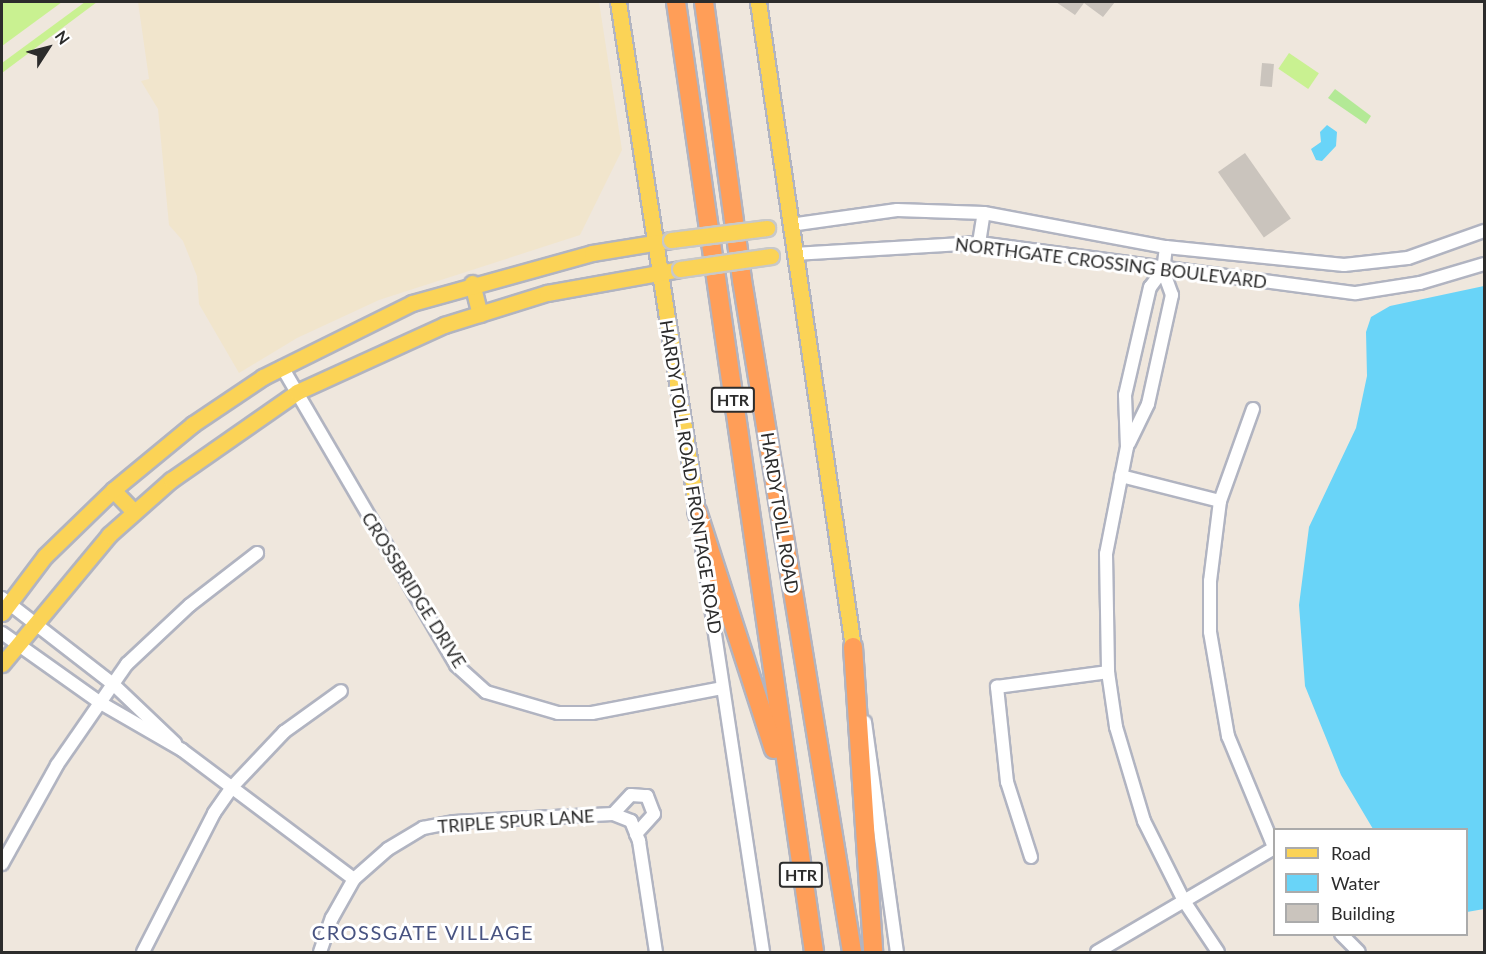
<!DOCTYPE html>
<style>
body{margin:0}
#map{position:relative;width:1486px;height:954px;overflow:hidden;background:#efe7dd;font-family:Lato,sans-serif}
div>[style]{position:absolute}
.education>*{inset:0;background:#f1e5cc}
.green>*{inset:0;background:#b3e996}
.pitch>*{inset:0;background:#c9f191;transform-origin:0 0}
.water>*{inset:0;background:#69d4f8}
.building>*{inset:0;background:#cac4bd;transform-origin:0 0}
.roads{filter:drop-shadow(2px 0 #b1b4c1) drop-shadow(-2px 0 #b1b4c1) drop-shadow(0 2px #b1b4c1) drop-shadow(0 -2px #b1b4c1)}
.minor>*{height:12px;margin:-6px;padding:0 6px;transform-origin:6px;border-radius:6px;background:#fff}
.major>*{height:15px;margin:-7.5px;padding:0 7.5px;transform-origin:7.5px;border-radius:7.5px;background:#fbd356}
.highway>*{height:18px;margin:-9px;padding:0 9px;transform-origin:9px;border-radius:9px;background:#ff9e58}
.bridges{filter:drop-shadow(2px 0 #c8c8c8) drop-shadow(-2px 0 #c8c8c8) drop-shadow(0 2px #c8c8c8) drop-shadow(0 -2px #c8c8c8)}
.major-bridge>*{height:15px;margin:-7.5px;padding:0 7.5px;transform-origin:7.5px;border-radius:7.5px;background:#fbd356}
span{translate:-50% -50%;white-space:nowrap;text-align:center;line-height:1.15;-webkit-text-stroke:6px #fff;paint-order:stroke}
.shield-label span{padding:2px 4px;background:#fff;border:2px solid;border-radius:4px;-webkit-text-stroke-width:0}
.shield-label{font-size:16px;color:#2c2c2c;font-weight:700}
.street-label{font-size:18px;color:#2c2c2c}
.neighbourhood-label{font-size:20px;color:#485381;letter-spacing:1.5px}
.frame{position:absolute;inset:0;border:3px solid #2c2c2c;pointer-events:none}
.legend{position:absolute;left:1273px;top:828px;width:195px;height:108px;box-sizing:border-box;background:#fff;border:2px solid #ababab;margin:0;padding:8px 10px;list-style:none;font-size:18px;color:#2c2c2c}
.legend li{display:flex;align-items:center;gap:12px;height:30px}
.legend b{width:30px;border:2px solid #ababab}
.north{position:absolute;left:18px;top:18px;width:60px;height:60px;-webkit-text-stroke:4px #fff;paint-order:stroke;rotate:54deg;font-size:16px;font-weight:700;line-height:24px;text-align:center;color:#2c2c2c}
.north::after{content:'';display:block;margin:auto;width:21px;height:27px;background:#2c2c2c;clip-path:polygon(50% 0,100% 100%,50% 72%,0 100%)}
</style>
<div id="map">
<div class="education">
<i style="clip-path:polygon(138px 2px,599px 2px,622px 150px,580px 235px,379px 300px,297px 338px,239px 373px,199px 304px,197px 276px,183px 241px,169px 225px,158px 109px,141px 81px,149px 79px)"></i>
</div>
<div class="green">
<i style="clip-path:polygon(1335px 89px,1371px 116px,1366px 124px,1328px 98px)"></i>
</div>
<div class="pitch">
<i style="clip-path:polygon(2px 2px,62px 2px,2px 46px)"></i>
<i style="clip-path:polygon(85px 2px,97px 2px,2px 73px,2px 63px)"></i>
<i style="left:1289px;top:53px;width:36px;height:19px;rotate:34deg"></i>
</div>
<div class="water">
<i style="clip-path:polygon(1327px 125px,1337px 132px,1336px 146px,1322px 161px,1316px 160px,1311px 149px,1321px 142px,1320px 132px)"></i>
<i style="clip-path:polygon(1484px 286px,1484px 909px,1467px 912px,1466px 830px,1373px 829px,1341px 775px,1305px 686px,1299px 605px,1309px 527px,1356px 428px,1367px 376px,1366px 332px,1371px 317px,1390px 306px)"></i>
</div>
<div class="building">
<i style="clip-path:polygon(1056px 2px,1115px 2px,1103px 17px,1084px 3px,1075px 15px)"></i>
<i style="left:1262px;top:63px;width:12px;height:23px;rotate:5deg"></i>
<i style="left:1245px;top:153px;width:80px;height:33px;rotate:55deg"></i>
</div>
<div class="roads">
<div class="minor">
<i style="left:790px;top:225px;width:108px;rotate:-8deg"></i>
<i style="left:897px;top:210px;width:87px;rotate:2deg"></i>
<i style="left:984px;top:213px;width:185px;rotate:10.6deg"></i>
<i style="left:1166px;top:247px;width:179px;rotate:5.8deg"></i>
<i style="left:1344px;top:265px;width:64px;rotate:-6.2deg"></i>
<i style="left:1408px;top:258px;width:81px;rotate:-19.6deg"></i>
<i style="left:979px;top:243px;width:30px;rotate:-81deg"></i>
<i style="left:1166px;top:247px;width:23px;rotate:97deg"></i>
<i style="left:1163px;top:270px;width:21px;rotate:127deg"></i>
<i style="left:1150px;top:287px;width:111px;rotate:103deg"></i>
<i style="left:1125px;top:395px;width:52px;rotate:87.8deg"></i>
<i style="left:1127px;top:447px;width:109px;rotate:101.1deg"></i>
<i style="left:1106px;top:554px;width:118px;rotate:89deg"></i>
<i style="left:1108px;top:672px;width:56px;rotate:81.7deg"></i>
<i style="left:1116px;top:727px;width:98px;rotate:73.4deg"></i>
<i style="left:1144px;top:821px;width:89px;rotate:63.4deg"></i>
<i style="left:1184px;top:901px;width:61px;rotate:56.3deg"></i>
<i style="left:794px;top:254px;width:185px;rotate:-3.4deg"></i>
<i style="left:979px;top:243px;width:380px;rotate:7.6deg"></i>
<i style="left:1356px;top:293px;width:65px;rotate:-8.9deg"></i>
<i style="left:1420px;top:283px;width:67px;rotate:-16.5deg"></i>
<i style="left:282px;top:367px;width:345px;rotate:59.7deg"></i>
<i style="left:456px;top:665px;width:40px;rotate:42deg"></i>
<i style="left:486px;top:692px;width:75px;rotate:16.3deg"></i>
<i style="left:558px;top:713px;width:34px"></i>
<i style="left:592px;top:713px;width:132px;rotate:-10.9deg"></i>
<i style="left:1253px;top:409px;width:98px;rotate:109.7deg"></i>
<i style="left:1220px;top:501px;width:81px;rotate:97.1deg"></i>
<i style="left:1210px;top:581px;width:51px;rotate:90deg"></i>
<i style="left:1210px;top:632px;width:106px;rotate:80.2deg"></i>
<i style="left:1228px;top:736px;width:120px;rotate:67.5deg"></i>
<i style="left:1129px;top:443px;width:43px;rotate:-64deg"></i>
<i style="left:1148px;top:404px;width:112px;rotate:-77.6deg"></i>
<i style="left:1172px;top:295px;width:27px;rotate:-110deg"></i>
<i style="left:1121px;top:476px;width:102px;rotate:14.2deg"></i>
<i style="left:702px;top:548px;width:409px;rotate:81.4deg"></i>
<i style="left:2px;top:598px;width:140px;rotate:37.8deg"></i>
<i style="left:113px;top:684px;width:86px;rotate:43.6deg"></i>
<i style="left:2px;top:633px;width:119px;rotate:35.4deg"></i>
<i style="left:99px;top:702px;width:96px;rotate:30deg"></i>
<i style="left:182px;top:750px;width:215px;rotate:36.9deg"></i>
<i style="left:865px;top:722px;width:232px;rotate:82.1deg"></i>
<i style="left:613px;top:814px;width:26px;rotate:-47deg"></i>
<i style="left:631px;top:795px;width:16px;rotate:4deg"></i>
<i style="left:647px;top:796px;width:19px;rotate:69deg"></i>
<i style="left:654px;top:814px;width:27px;rotate:132deg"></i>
<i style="left:1031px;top:857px;width:79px;rotate:-107.7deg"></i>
<i style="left:1007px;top:782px;width:96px;rotate:-96deg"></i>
<i style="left:997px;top:687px;width:112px;rotate:-7.7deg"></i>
<i style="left:2px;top:864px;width:113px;rotate:-60.9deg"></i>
<i style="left:57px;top:765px;width:123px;rotate:-55.3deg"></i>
<i style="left:127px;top:664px;width:86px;rotate:-43.1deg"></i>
<i style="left:190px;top:605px;width:85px;rotate:-37.8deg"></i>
<i style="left:1341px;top:934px;width:25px;rotate:45deg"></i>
<i style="left:143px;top:952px;width:156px;rotate:-62.9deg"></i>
<i style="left:214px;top:813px;width:32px;rotate:-55deg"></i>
<i style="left:232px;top:787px;width:76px;rotate:-46.6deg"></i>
<i style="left:284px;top:732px;width:70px;rotate:-35.7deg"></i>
<i style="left:320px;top:952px;width:36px;rotate:-71deg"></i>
<i style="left:332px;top:918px;width:45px;rotate:-60.6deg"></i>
<i style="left:354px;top:879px;width:45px;rotate:-41.4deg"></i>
<i style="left:388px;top:849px;width:41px;rotate:-31deg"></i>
<i style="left:423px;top:828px;width:32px;rotate:-11deg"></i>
<i style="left:454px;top:822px;width:159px;rotate:-2.9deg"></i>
<i style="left:613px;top:814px;width:19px;rotate:21deg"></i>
<i style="left:631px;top:821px;width:22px;rotate:68deg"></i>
<i style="left:639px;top:841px;width:112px;rotate:81.3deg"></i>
<i style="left:1097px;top:952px;width:205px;rotate:-30.4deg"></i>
</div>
<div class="major">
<i style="left:618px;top:2px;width:515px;rotate:81.18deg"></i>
<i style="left:758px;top:2px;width:652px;rotate:81.62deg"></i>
<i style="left:472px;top:283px;width:32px;rotate:76deg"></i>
<i style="left:113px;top:490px;width:30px;rotate:46deg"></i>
<i style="left:2px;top:613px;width:71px;rotate:-53deg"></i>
<i style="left:45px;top:556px;width:95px;rotate:-44.1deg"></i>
<i style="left:113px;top:490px;width:104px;rotate:-39.5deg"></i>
<i style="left:193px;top:424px;width:84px;rotate:-33.9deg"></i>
<i style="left:263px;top:377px;width:166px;rotate:-26.4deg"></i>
<i style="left:412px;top:303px;width:187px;rotate:-15.5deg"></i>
<i style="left:592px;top:253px;width:80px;rotate:-9.3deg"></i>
<i style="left:2px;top:664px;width:168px;rotate:-50.3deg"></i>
<i style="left:109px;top:535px;width:83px;rotate:-41.6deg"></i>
<i style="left:171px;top:480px;width:154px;rotate:-34.9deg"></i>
<i style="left:297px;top:392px;width:162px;rotate:-24.5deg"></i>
<i style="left:444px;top:325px;width:108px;rotate:-17.3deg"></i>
<i style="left:547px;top:293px;width:135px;rotate:-10.2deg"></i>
</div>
<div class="highway">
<i style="left:676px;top:2px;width:960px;rotate:81.73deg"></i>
<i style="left:704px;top:2px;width:281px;rotate:82.2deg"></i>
<i style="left:742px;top:280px;width:681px;rotate:80.7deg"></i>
<i style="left:697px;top:511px;width:250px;rotate:72.1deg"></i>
<i style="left:853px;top:647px;width:306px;rotate:86.2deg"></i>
</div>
</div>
<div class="bridges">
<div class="major-bridge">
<i style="left:671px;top:240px;width:97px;rotate:-7.1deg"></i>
<i style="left:680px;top:269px;width:92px;rotate:-8.1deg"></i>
</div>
</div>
<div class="shield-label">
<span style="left:733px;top:400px">HTR</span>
<span style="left:801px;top:875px">HTR</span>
</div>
<div class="street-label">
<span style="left:1111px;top:263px;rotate:7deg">NORTHGATE CROSSING BOULEVARD</span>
<span style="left:691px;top:477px;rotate:81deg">HARDY TOLL ROAD FRONTAGE ROAD</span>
<span style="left:780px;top:513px;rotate:81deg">HARDY TOLL ROAD</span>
<span style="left:414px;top:590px;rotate:58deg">CROSSBRIDGE DRIVE</span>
<span style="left:516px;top:821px;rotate:-4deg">TRIPLE SPUR LANE</span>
</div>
<div class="neighbourhood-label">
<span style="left:423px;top:932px">CROSSGATE VILLAGE</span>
</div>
<div class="frame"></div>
<ul class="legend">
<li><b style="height:8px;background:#fbd356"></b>Road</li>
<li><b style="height:16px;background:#69d4f8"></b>Water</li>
<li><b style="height:16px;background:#cac4bd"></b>Building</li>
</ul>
<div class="north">N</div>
</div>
